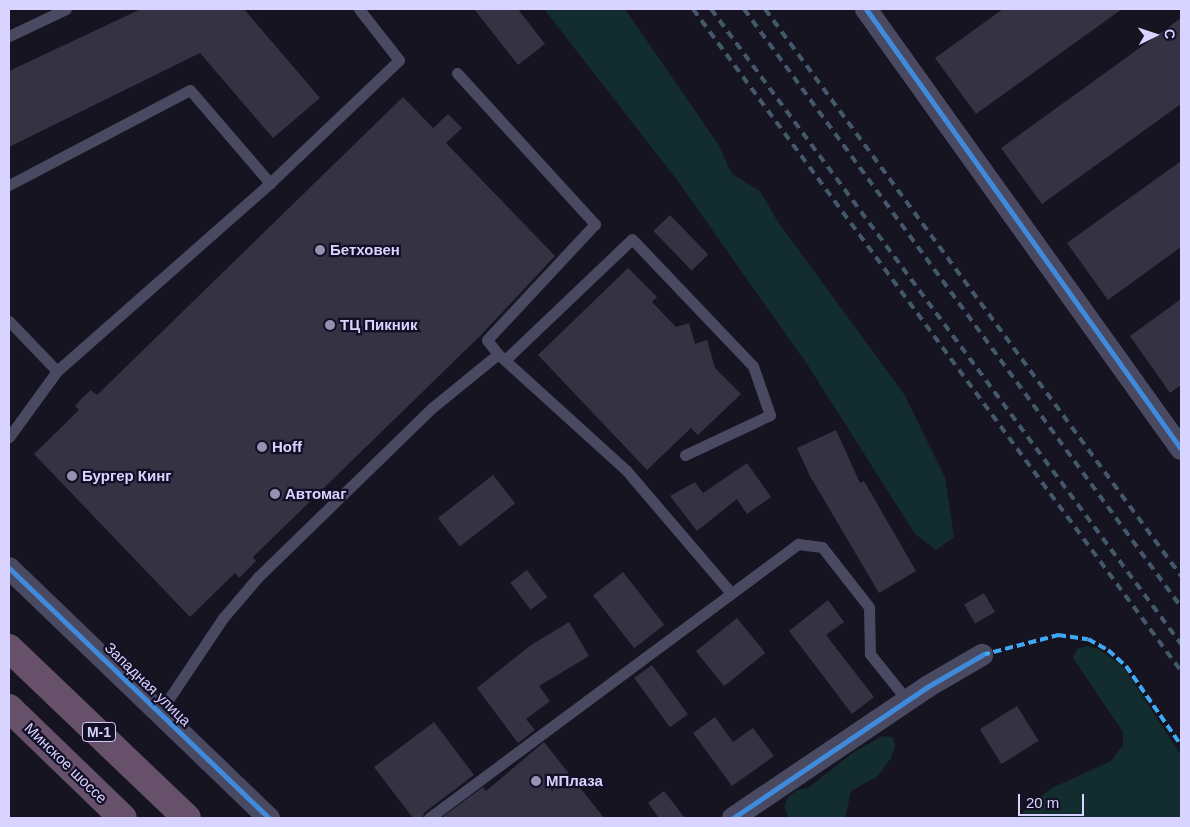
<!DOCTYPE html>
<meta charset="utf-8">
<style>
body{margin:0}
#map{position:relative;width:1190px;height:827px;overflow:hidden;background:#161421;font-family:Helvetica,sans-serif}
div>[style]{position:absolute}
.green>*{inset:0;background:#132c2d}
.building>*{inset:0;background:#343243;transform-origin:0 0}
.lane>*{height:11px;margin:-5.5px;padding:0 5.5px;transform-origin:5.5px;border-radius:5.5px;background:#4a4962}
.street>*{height:22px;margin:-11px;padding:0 11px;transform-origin:11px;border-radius:11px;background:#4a4962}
.highway>*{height:28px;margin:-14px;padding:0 14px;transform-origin:14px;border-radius:14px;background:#67516a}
.rail>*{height:4px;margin-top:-2px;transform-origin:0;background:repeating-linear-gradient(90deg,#43596b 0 8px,transparent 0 14px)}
.quiet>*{height:4px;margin-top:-2px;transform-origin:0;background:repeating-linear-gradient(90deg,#3fa9f5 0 8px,transparent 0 12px)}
.cycleway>*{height:5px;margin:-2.5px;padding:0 2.5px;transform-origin:2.5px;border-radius:2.5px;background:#408adc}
.dots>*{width:14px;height:14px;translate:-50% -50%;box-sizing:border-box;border:2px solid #130f26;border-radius:50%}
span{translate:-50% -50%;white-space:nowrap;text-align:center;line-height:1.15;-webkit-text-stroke:4.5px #130f26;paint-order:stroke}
.shield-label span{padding:1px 4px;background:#130f26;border:1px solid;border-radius:4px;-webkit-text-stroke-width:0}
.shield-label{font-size:14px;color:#d9d4ff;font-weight:700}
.poi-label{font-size:15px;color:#d9d4ff;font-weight:700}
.left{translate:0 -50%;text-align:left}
.street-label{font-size:15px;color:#d9d4ff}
.frame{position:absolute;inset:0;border:10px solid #d9d4ff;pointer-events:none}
.north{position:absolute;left:1130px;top:10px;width:50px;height:50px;-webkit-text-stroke:4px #130f26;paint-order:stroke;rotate:86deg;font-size:14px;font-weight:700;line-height:20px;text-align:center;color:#d9d4ff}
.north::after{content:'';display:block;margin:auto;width:18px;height:22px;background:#d9d4ff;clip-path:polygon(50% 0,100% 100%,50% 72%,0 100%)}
.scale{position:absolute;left:1018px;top:794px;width:66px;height:22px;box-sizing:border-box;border:2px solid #d9d4ff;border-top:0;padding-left:6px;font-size:15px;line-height:18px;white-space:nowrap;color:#d9d4ff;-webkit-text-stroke:4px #130f26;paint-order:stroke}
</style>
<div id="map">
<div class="green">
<i style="clip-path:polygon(544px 9px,625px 9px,718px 144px,732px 174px,760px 191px,778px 222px,904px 394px,945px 477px,954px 537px,936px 550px,915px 534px,809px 367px,677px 180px)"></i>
<i style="clip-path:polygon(1087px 646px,1099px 649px,1124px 668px,1181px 755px,1181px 818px,1019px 818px,1026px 808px,1052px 788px,1111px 761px,1123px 745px,1123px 732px,1073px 658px,1077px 649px)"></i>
<i style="clip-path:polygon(882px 736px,893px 737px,895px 747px,891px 758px,878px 776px,851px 791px,845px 818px,789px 818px,784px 807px,788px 797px,797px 790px,808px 788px,851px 754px)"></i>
</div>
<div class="building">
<i style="clip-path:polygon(141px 9px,244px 9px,320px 98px,273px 138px,200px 53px,9px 147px,9px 71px)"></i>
<i style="clip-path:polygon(474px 9px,518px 9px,545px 44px,518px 65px)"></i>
<i style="clip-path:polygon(1003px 9px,1122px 9px,976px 114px,935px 58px)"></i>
<i style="clip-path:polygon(1181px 18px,1181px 104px,1042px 204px,1001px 148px)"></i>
<i style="clip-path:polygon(403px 97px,433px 128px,448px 114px,462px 128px,446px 143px,555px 256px,481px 335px,253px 557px,256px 561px,239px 578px,235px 573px,190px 617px,34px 454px,79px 410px,75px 406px,83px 397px,91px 390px,97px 395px)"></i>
<i style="clip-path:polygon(1181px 161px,1181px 247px,1108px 300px,1067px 243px)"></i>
<i style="left:670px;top:215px;width:55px;height:23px;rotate:46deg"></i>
<i style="clip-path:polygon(628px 268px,657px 297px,652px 302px,676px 327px,689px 323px,695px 344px,707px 340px,715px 368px,741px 394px,698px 435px,691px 428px,647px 470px,538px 355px)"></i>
<i style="clip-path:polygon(1181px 299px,1181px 385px,1170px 393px,1130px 336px)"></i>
<i style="clip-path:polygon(836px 430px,860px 483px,864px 481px,916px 571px,879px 593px,810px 476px,797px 448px)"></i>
<i style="clip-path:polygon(747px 463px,771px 497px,747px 514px,737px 499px,697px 531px,670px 496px,695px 482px,703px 493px)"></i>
<i style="left:493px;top:475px;width:36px;height:70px;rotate:52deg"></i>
<i style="left:527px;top:570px;width:34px;height:21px;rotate:53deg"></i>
<i style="left:623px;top:572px;width:67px;height:38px;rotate:52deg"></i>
<i style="left:984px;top:593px;width:22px;height:23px;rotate:60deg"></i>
<i style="clip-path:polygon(828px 600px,844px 622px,826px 635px,874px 697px,852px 714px,789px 631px)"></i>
<i style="left:737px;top:618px;width:45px;height:53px;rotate:51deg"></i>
<i style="clip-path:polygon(569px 622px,589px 656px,539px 686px,550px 701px,526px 719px,535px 730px,518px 743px,477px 688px,531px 645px)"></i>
<i style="left:652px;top:665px;width:61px;height:22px;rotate:54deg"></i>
<i style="left:1017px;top:706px;width:41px;height:44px;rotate:58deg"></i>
<i style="clip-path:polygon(715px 717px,733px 742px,753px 728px,774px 756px,732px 786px,693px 733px)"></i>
<i style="clip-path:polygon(434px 722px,474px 775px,425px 812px,422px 818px,413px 818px,374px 767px)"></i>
<i style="clip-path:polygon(544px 742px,604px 818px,441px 818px,483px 787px,486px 791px)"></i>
<i style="clip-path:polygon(664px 791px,685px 818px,659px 818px,648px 803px)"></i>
</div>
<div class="lane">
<i style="left:9px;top:36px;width:63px;rotate:-25.3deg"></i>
<i style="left:457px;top:73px;width:205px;rotate:47.6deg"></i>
<i style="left:595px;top:224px;width:158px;rotate:133deg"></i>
<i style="left:487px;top:340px;width:18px;rotate:52deg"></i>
<i style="left:498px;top:354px;width:173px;rotate:42.2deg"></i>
<i style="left:626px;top:470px;width:162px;rotate:49.5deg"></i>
<i style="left:9px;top:185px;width:204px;rotate:-27.7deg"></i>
<i style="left:190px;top:90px;width:123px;rotate:49.3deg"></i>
<i style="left:9px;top:321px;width:69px;rotate:46.2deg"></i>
<i style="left:505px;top:360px;width:175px;rotate:-43.6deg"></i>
<i style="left:632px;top:239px;width:175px;rotate:46.4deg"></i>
<i style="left:753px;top:366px;width:52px;rotate:70.9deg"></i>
<i style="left:770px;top:415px;width:94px;rotate:154.8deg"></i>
<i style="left:9px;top:437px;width:82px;rotate:-54deg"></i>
<i style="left:57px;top:371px;width:284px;rotate:-41.4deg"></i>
<i style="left:270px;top:183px;width:178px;rotate:-43.6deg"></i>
<i style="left:399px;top:60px;width:65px;rotate:-128.1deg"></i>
<i style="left:160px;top:712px;width:113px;rotate:-56.2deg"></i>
<i style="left:223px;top:618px;width:54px;rotate:-49.5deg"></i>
<i style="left:258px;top:577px;width:244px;rotate:-44.2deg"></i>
<i style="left:433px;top:407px;width:84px;rotate:-39.2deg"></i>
<i style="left:429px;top:818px;width:460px;rotate:-36.6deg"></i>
<i style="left:798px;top:544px;width:24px;rotate:7deg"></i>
<i style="left:822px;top:547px;width:76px;rotate:51.9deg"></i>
<i style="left:869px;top:607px;width:47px;rotate:88.8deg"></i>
<i style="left:870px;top:654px;width:59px;rotate:51.2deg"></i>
</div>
<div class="street">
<i style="left:866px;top:9px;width:541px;rotate:54.4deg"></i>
<i style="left:9px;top:568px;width:361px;rotate:43.9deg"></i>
<i style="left:733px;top:818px;width:234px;rotate:-34deg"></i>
<i style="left:927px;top:687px;width:64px;rotate:-30.2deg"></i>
</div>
<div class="highway">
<i style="left:9px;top:648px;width:246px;rotate:43.7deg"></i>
<i style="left:9px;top:708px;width:158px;rotate:44deg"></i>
</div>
<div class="rail">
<i style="left:693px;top:9px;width:822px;rotate:53.6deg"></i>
<i style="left:711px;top:9px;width:790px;rotate:53.49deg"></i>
<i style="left:744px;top:9px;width:741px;rotate:53.84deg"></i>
<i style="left:765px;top:9px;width:703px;rotate:53.73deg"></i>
</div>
<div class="quiet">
<i style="left:982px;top:655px;width:79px;rotate:-14.7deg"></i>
<i style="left:1058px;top:635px;width:30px;rotate:8deg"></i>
<i style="left:1088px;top:639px;width:23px;rotate:29deg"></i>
<i style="left:1108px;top:650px;width:24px;rotate:42deg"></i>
<i style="left:1126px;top:666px;width:96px;rotate:55.2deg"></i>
</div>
<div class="cycleway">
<i style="left:866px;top:9px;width:541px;rotate:54.4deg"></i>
<i style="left:9px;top:568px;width:361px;rotate:43.9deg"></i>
<i style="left:733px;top:818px;width:234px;rotate:-34deg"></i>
<i style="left:927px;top:687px;width:64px;rotate:-30.2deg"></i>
</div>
<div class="dots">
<i style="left:320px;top:250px;background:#9591b1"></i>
<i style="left:330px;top:325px;background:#9591b1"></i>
<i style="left:262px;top:447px;background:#9591b1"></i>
<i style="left:72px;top:476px;background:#9591b1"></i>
<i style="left:275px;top:494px;background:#9591b1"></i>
<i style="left:536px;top:781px;background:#9591b1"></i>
</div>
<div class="shield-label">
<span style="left:99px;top:732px">М-1</span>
</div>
<div class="poi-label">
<span class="left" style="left:330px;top:250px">Бетховен</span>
<span class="left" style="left:340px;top:325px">ТЦ Пикник</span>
<span class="left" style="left:272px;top:447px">Hoff</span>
<span class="left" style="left:82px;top:476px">Бургер Кинг</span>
<span class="left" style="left:285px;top:494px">Автомаг</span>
<span class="left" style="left:546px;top:781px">МПлаза</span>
</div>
<div class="street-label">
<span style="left:148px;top:684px;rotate:44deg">Западная улица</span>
<span style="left:66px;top:763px;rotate:44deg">Минское шоссе</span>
</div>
<div class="frame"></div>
<div class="north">С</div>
<div class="scale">20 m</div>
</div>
